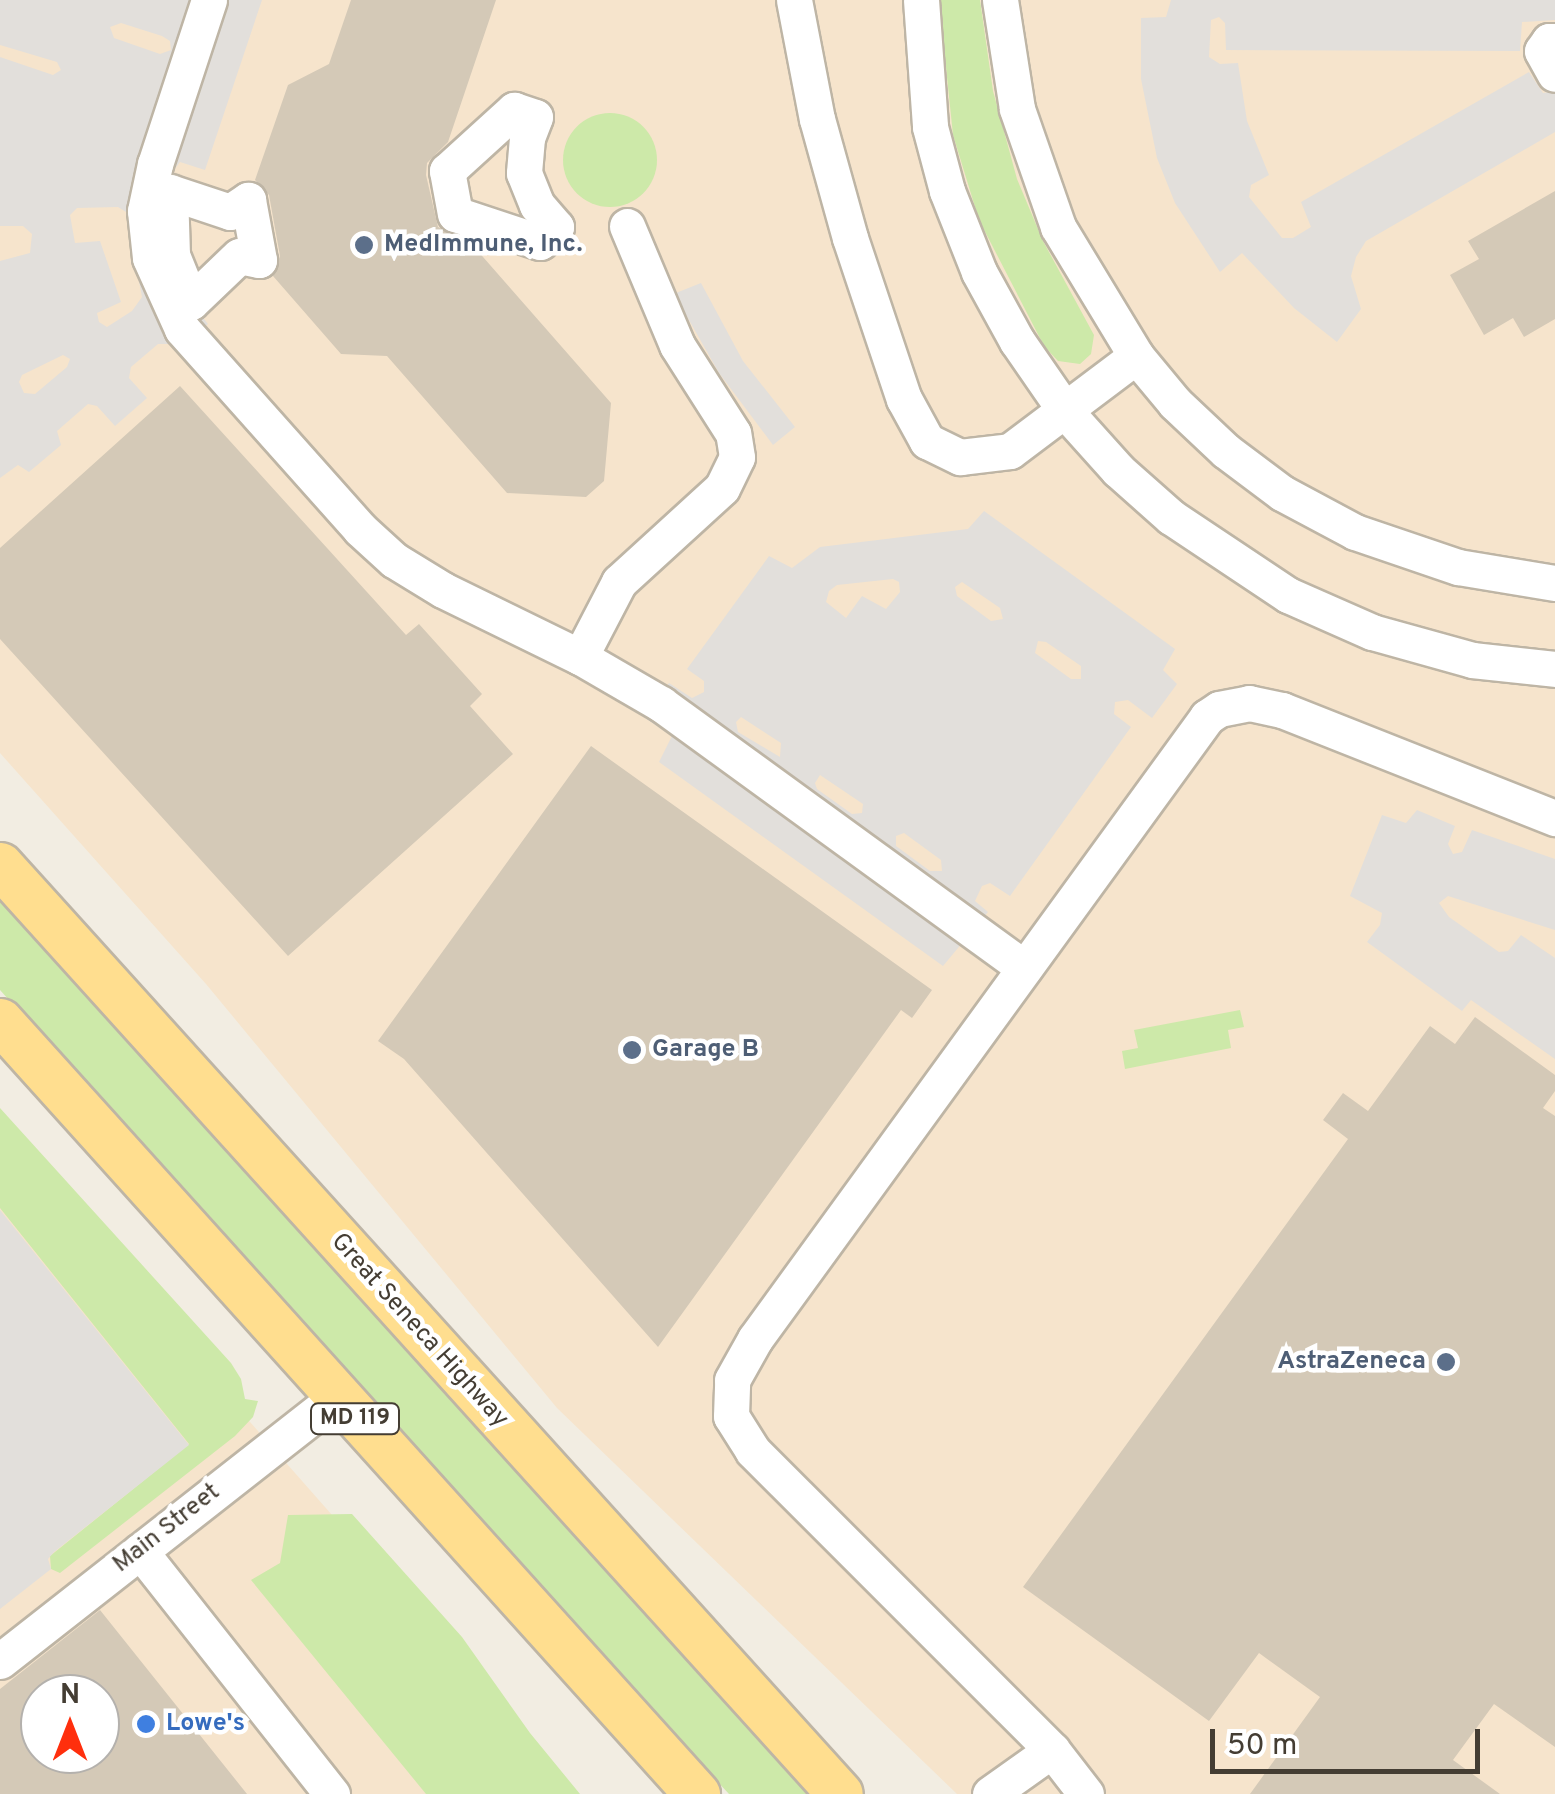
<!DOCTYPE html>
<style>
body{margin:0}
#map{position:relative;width:1555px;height:1794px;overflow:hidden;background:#f2ede2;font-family:Overpass,sans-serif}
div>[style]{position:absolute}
.commercial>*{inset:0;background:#f6e4cc}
.green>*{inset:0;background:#cde9a9}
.round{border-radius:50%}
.parking>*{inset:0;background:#e2dfdb}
.building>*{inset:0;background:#d4c9b7}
.roads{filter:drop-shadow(2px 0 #beb5a5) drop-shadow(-2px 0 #beb5a5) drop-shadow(0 2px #beb5a5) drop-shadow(0 -2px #beb5a5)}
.minor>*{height:35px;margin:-17.5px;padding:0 17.5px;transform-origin:17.5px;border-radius:17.5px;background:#fff}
.major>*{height:45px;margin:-22.5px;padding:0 22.5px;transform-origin:22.5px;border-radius:22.5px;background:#ffde8f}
.dots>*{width:28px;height:28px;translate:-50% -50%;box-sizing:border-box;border:5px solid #fff;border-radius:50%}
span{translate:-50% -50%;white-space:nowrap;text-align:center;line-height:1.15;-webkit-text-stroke:9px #fff;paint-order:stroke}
.shield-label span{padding:2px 8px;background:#fff;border:2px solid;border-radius:8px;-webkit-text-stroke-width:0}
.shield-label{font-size:22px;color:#443d33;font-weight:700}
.service-label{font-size:25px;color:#4e5e75;font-weight:700}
.left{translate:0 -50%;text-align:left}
.right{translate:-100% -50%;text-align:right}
.street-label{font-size:25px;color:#443d33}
.shop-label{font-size:25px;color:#366cbe;font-weight:700}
.north{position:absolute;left:20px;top:1674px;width:100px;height:100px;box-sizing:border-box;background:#fff;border:2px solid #b4b1ad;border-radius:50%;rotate:0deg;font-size:28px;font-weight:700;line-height:40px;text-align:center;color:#443d33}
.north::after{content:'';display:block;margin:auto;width:35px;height:45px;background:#ff2f0d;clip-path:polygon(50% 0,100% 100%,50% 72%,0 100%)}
.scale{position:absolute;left:1210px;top:1729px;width:270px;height:45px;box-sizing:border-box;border:5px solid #443d33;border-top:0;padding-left:12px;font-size:30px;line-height:35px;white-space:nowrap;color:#443d33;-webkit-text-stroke:8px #fff;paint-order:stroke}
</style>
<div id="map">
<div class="commercial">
<i style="clip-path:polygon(0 0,1555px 0,1555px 1794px,957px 1794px,557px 1408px,206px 984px,0 753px)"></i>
<i style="clip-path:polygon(evenodd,0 1138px,495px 1700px,572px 1794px,0 1794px,0 1138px,40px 1694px,100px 1694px,100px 1754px,40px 1754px,40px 1694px)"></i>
</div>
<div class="green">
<i style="clip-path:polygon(939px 0,980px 0,993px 91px,1017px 179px,1043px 241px,1094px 335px,1091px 354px,1080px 364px,1058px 361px,1044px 346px,979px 220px,953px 135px)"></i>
<i class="round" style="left:563px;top:113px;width:94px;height:94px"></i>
<i style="clip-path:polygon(0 892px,600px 1563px,813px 1794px,729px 1794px,560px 1613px,0 990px)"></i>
<i style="clip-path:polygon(1240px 1010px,1244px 1027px,1228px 1030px,1231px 1048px,1125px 1069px,1122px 1051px,1138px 1048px,1134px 1030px)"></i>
<i style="clip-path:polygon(0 1108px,231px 1363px,241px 1379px,245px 1399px,258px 1401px,253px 1417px,235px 1436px,60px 1573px,51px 1569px,50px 1556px,189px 1444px,0 1208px)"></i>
<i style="clip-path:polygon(352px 1514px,462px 1637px,530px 1733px,580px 1794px,426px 1794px,251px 1580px,280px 1563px,288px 1515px)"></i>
</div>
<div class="parking">
<i style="clip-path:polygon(evenodd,0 0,262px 0,205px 170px,180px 162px,173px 171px,168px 209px,197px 310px,208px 324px,177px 349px,170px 344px,158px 344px,131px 367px,129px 378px,147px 398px,115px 426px,97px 406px,88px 404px,57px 431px,61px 445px,29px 472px,18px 465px,0 478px,0 261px,30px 253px,32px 234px,23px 226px,0 226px,0 57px,53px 75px,61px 70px,57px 62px,0 45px,0 0,121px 23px,162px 36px,170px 41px,171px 50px,160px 54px,114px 38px,110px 27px,121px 23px,0 0,118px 207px,126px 212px,142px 297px,132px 311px,107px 327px,99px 322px,97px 313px,121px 302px,100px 241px,75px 243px,70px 215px,77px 208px,118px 207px,0 0,63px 355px,70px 359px,67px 367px,35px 394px,24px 393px,19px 382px,22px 375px,63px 355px)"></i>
<i style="clip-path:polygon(1171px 0,1555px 0,1555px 20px,1522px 22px,1520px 51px,1226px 50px,1225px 23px,1219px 17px,1211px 20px,1209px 57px,1220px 64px,1238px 63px,1247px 121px,1269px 175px,1251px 185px,1249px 197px,1282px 238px,1293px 238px,1311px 227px,1301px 202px,1529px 72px,1543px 93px,1555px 91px,1555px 132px,1366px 241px,1356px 257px,1351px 276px,1361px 309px,1337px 342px,1294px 308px,1242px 253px,1220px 272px,1175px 203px,1157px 158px,1141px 79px,1141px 18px,1166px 17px)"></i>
<i style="clip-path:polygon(701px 283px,743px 361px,795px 427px,773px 445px,719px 373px,681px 306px,676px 293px)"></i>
<i style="clip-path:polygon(evenodd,984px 511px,1175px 649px,1163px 670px,1177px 684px,1152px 718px,1128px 700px,1115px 702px,1114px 714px,1131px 727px,1010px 896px,990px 883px,982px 886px,975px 901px,988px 912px,943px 966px,659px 762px,672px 736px,645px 718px,669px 683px,692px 698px,704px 692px,704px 681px,687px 669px,769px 556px,792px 568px,820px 547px,968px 529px,984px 511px,893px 579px,899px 582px,900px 592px,886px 609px,862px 596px,846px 618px,826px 602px,829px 591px,837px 585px,893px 579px,984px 511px,962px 582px,1000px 608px,1003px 619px,991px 621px,957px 596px,955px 587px,962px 582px,984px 511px,1038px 641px,1046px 642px,1081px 666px,1081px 679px,1071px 679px,1035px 653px,1038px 641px,984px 511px,741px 717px,781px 743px,780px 757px,738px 732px,736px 722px,741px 717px,984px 511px,820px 775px,863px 804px,862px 813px,852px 814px,817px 789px,815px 783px,820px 775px,984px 511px,904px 833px,941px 860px,942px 871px,930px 871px,896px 846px,896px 836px,904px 833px)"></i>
<i style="clip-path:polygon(1417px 810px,1455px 826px,1448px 844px,1453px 854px,1462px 852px,1472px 830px,1555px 859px,1555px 930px,1448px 896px,1439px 903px,1449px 917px,1499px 952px,1508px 951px,1521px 935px,1555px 958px,1555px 1059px,1471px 1000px,1462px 1011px,1367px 942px,1380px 925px,1382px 913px,1350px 896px,1382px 815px,1406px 823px)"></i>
<i style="clip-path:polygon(0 1210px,189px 1445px,54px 1552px,48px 1559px,51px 1569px,0 1609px)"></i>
</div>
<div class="building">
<i style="clip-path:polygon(351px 0,496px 0,448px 142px,427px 163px,426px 175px,438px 227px,469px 241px,611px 403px,604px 481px,586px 497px,507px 493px,387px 356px,341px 354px,273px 276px,280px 256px,269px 195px,255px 180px,288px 85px,329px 64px)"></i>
<i style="clip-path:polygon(1555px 191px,1555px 319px,1524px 337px,1513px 318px,1484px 335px,1450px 275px,1479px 259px,1468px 241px)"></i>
<i style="clip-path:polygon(180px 386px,406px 635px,419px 624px,482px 694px,470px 706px,513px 754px,288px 956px,0 639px,0 548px)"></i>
<i style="clip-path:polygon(591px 746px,932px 990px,912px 1018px,901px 1010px,658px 1347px,404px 1059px,378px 1041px)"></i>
<i style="clip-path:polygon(1475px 1017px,1555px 1075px,1555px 1091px,1543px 1108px,1555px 1116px,1555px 1747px,1494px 1704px,1453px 1760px,1500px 1794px,1250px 1794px,1320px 1697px,1259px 1653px,1209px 1721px,1023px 1587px,1348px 1139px,1323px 1120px,1343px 1093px,1368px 1111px,1430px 1026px,1455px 1044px)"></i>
<i style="clip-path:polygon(evenodd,100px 1610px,247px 1794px,0 1794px,0 1689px,100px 1610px,40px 1694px,100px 1694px,100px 1754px,40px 1754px,40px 1694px)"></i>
</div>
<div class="roads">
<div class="minor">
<i style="left:209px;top:0;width:173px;rotate:108.2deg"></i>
<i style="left:155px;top:164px;width:48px;rotate:102deg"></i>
<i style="left:145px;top:211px;width:47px;rotate:83.9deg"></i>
<i style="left:150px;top:258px;width:78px;rotate:65.7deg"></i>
<i style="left:182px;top:329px;width:268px;rotate:48.3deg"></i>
<i style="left:360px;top:529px;width:46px;rotate:42.4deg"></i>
<i style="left:394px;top:560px;width:57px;rotate:31.5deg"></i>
<i style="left:443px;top:590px;width:153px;rotate:26.1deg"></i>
<i style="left:580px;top:657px;width:94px;rotate:30.1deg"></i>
<i style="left:661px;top:704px;width:449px;rotate:36deg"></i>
<i style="left:794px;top:0;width:121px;rotate:79.1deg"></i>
<i style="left:817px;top:119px;width:123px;rotate:74.5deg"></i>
<i style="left:850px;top:238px;width:170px;rotate:71.5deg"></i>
<i style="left:904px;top:399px;width:48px;rotate:61.3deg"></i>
<i style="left:927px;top:441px;width:37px;rotate:26deg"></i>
<i style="left:960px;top:457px;width:50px;rotate:-6.8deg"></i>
<i style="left:1010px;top:451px;width:158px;rotate:-37deg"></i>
<i style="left:921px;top:0;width:127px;rotate:85.9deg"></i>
<i style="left:930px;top:127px;width:66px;rotate:75.1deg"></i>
<i style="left:947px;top:191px;width:87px;rotate:68.4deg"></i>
<i style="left:979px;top:272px;width:79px;rotate:61.2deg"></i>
<i style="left:1017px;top:341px;width:86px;rotate:55.4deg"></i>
<i style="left:1066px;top:412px;width:78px;rotate:48.1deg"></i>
<i style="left:1118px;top:470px;width:71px;rotate:41.6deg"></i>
<i style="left:1171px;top:517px;width:141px;rotate:33.7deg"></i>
<i style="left:1288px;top:595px;width:92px;rotate:23.8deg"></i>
<i style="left:1372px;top:632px;width:104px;rotate:15.6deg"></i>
<i style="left:1472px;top:660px;width:83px;rotate:6.2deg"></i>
<i style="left:1000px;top:0;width:110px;rotate:81.1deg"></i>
<i style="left:1017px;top:109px;width:125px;rotate:70.8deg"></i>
<i style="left:1058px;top:227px;width:151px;rotate:58.8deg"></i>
<i style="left:1136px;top:356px;width:61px;rotate:50.3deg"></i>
<i style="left:1175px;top:403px;width:70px;rotate:43.3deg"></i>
<i style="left:1226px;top:451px;width:70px;rotate:36.9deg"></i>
<i style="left:1282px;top:493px;width:83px;rotate:28.1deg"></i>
<i style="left:1355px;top:532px;width:109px;rotate:18.8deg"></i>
<i style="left:1458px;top:567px;width:98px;rotate:9.4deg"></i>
<i style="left:1555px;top:41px;width:6px;rotate:180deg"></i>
<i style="left:1549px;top:41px;width:12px;rotate:125deg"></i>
<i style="left:1542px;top:51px;width:26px;rotate:61deg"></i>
<i style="left:514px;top:110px;width:22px;rotate:18deg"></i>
<i style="left:535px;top:117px;width:22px;rotate:111deg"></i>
<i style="left:527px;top:138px;width:35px;rotate:95deg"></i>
<i style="left:524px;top:173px;width:35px;rotate:68deg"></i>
<i style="left:537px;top:205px;width:29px;rotate:49deg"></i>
<i style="left:556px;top:227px;width:22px;rotate:137deg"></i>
<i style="left:540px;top:242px;width:89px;rotate:-161.8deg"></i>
<i style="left:455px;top:214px;width:44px;rotate:-100.5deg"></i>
<i style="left:447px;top:171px;width:91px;rotate:-42.3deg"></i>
<i style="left:170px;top:192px;width:63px;rotate:18.4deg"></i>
<i style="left:230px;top:212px;width:22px;rotate:-34deg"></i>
<i style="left:248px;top:200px;width:61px;rotate:79.6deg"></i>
<i style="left:259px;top:260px;width:20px;rotate:-169deg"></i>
<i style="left:239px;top:256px;width:66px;rotate:136.2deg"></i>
<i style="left:191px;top:302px;width:51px;rotate:-112deg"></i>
<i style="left:172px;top:255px;width:63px;rotate:-91.8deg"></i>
<i style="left:580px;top:657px;width:85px;rotate:-62.5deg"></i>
<i style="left:619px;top:582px;width:139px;rotate:-42.4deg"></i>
<i style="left:722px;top:488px;width:34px;rotate:-64deg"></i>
<i style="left:737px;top:457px;width:24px;rotate:-99deg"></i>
<i style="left:733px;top:433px;width:104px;rotate:-122.5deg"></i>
<i style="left:677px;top:345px;width:129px;rotate:-112.8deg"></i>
<i style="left:140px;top:1551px;width:310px;rotate:51.7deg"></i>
<i style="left:0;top:1661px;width:426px;rotate:-38.1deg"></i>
<i style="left:990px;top:1794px;width:76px;rotate:-35.4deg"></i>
<i style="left:1086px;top:1794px;width:56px;rotate:-127.7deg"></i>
<i style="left:1052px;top:1750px;width:423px;rotate:-135deg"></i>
<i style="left:753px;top:1451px;width:41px;rotate:-122.2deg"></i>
<i style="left:731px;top:1416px;width:36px;rotate:-88deg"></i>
<i style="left:732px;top:1380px;width:47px;rotate:-60.7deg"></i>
<i style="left:755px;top:1339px;width:769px;rotate:-53.99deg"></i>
<i style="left:1207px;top:717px;width:14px;rotate:-34deg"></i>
<i style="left:1219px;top:709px;width:31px;rotate:-11deg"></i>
<i style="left:1249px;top:703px;width:34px;rotate:12deg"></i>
<i style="left:1282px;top:710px;width:294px;rotate:21.6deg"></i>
</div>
<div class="major">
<i style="left:0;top:865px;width:1252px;rotate:47.88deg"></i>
<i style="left:0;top:1021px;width:1041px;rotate:47.96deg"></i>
</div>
</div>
<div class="dots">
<i style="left:364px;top:245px;background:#5c6f8a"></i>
<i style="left:632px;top:1050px;background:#5c6f8a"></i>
<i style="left:1446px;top:1362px;background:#5c6f8a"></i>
<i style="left:146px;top:1724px;background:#3f7fe0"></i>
</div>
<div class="shield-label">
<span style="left:355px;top:1419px">MD 119</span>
</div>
<div class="service-label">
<span class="left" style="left:384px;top:245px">MedImmune, Inc.</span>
<span class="left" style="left:652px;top:1050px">Garage B</span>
<span class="right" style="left:1426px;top:1362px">AstraZeneca</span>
</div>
<div class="street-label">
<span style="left:419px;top:1331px;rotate:48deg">Great Seneca Highway</span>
<span style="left:167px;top:1529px;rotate:-38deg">Main Street</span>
</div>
<div class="shop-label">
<span class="left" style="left:166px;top:1724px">Lowe's</span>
</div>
<div class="north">N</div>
<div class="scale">50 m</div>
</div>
